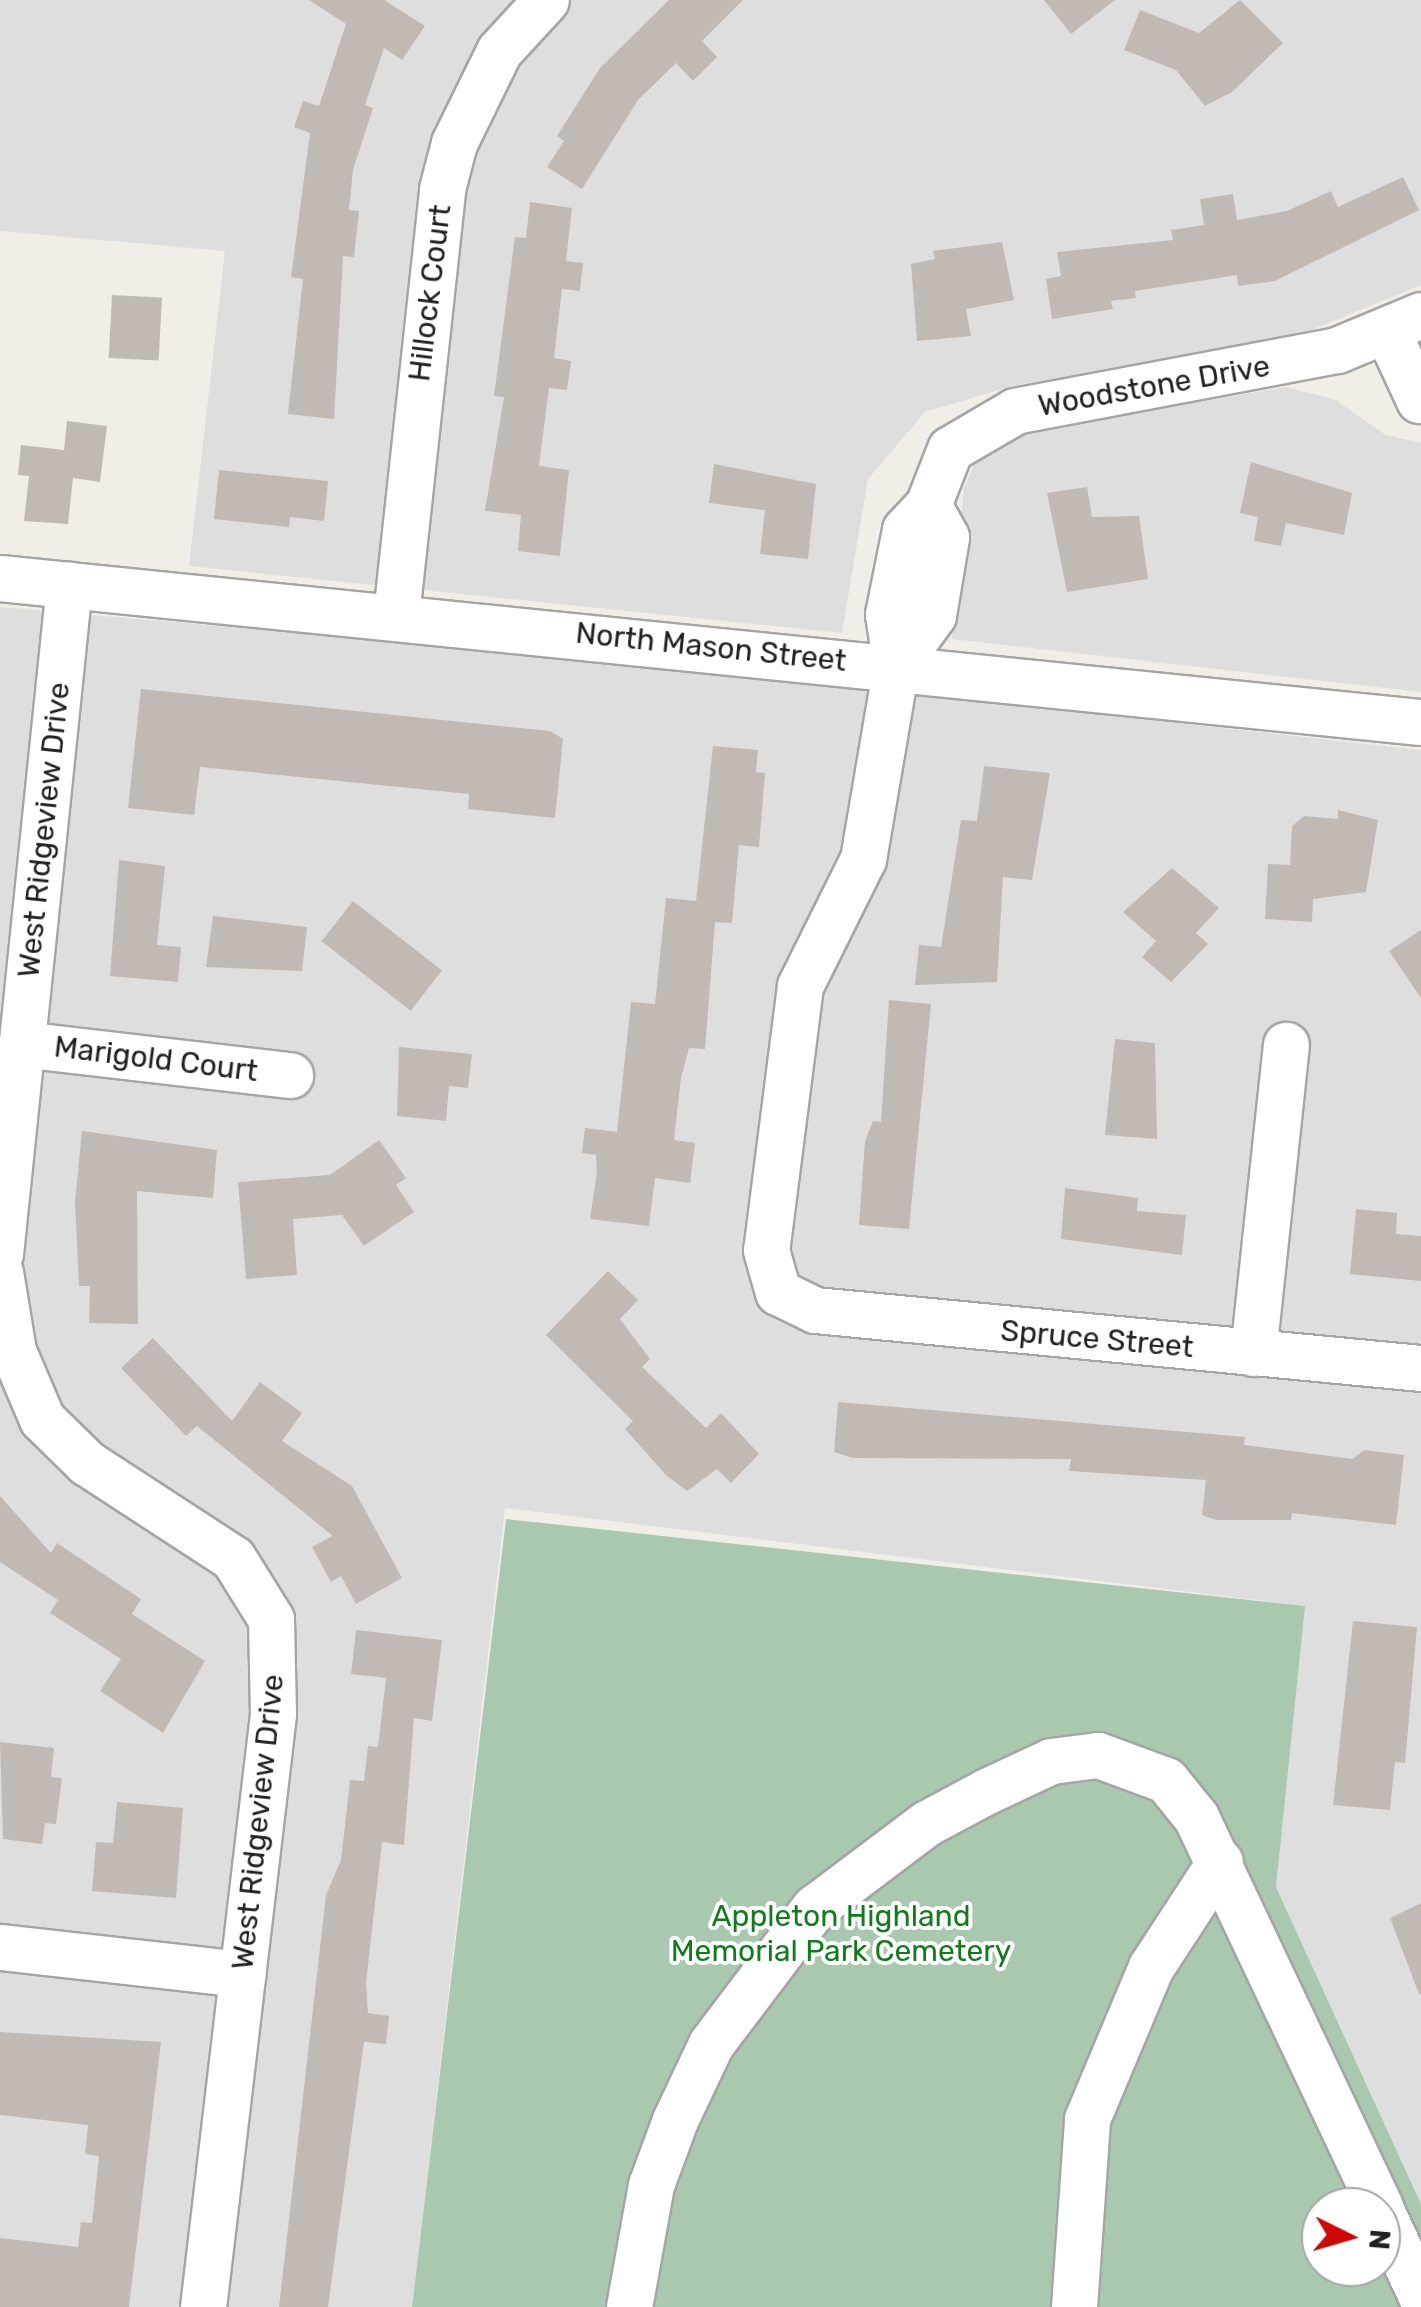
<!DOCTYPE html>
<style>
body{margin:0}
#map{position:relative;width:1421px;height:2307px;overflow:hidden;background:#f1eee7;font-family:Rubik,sans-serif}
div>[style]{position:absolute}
.residential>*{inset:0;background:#dfdede}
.cemetery>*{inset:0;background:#a9c9af}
.building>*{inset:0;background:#c1bab4;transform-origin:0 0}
.roads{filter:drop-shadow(2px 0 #a5a5a5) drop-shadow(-2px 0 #a5a5a5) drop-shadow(0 2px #a5a5a5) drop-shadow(0 -2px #a5a5a5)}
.minor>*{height:45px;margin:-22.5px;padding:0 22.5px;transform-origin:22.5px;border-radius:22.5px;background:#fff}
span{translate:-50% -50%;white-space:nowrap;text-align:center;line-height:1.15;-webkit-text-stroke:8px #fff;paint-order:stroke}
.street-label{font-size:30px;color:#212121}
.park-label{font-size:30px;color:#0f7e1a}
.north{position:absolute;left:1301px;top:2187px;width:100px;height:100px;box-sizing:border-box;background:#fff;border:2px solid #a6a6a6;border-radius:50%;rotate:95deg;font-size:28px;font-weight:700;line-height:40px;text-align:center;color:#212121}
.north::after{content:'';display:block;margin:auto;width:35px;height:45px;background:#cc0905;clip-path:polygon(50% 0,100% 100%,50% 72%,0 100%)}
</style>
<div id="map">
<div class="residential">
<i style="clip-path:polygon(0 0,1421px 0,1421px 285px,1282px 342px,1012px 386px,925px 412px,868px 479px,842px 633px,189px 566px,225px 251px,0 231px)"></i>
<i style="clip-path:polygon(1285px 387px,1334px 399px,1386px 435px,1421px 443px,1421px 692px,952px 639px,964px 488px,980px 451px,1027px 432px)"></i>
<i style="clip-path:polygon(0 607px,601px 659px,1421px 750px,1421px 2204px,1276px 1887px,1304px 1606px,505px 1508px,412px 2307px,0 2307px)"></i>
</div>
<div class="cemetery">
<i style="clip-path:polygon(evenodd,506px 1519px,1305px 1606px,1276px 1887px,1421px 2204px,1421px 2307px,412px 2307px,506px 1519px,1321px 2207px,1381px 2207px,1381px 2267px,1321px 2267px,1321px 2207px)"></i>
</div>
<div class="building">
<i style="clip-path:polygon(309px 0,384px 0,425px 26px,402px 60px,384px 48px,365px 105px,373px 108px,353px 170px,349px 210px,359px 211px,354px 257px,343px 256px,334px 419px,288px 414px,303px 279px,291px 277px,310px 133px,294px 127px,303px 101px,319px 106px,346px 24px)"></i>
<i style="clip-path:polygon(669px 0,743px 0,702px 41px,717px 57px,693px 81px,676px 63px,638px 100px,582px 189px,547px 167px,564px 141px,557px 136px,600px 68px)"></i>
<i style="clip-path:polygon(1044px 0,1115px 0,1071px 34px)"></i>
<i style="clip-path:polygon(1240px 0,1283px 43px,1232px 92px,1205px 106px,1176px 70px,1124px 50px,1140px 10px,1199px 33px)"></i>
<i style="clip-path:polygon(1403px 177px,1419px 210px,1275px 281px,1238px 286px,1237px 275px,1135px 291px,1136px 298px,1111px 301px,1113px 309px,1052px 319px,1046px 279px,1061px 276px,1057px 252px,1173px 240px,1171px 230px,1204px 225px,1200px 199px,1233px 194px,1237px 220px,1287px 211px,1331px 191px,1338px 207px)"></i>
<i style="clip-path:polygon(530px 202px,572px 208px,566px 261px,583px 263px,580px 291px,562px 289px,554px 358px,571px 361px,567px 390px,549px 388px,539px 466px,569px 470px,560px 556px,518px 551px,521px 515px,485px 511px,504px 397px,494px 396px,515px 237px,526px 238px)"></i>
<i style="clip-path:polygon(1002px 242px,1014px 300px,966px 309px,971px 336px,917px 341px,911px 264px,935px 259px,933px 251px)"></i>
<i style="left:112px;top:295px;width:50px;height:63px;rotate:3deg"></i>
<i style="clip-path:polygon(67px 421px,107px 426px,100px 482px,73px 478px,68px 524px,24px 521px,29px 476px,18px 475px,21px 445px,64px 450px)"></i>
<i style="clip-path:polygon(1251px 462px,1352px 493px,1344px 535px,1286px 523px,1281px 546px,1254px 541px,1258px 517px,1240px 513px)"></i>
<i style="clip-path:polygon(714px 464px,816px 484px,808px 559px,760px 554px,765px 510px,709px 503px)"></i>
<i style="clip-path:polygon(219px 470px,328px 481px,324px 521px,290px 517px,289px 527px,214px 519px)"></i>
<i style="clip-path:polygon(1087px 487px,1092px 517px,1139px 516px,1148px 579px,1067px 592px,1047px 493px)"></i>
<i style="clip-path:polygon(141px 689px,550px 731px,563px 739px,555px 818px,468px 809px,469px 794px,200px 767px,194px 815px,128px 808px)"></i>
<i style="clip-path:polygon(713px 746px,758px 750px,756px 772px,765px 773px,759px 847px,739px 845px,732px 923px,715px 922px,705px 1049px,689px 1048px,681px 1078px,674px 1140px,695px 1143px,690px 1183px,655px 1178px,649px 1226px,590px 1219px,597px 1172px,596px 1155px,582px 1153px,585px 1128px,617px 1132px,631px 1002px,655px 1004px,666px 898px,696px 901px)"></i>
<i style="clip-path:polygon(984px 766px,1050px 773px,1032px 880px,1003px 877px,997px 982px,915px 985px,919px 945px,941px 947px,961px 820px,977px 821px)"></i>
<i style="clip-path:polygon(1338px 810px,1378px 820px,1366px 892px,1313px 899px,1312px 922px,1265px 919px,1268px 864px,1290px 865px,1292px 826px,1304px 816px,1338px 819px)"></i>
<i style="clip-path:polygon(119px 860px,165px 866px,157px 945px,181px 947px,178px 982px,110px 976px)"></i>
<i style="clip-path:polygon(1172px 868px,1219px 908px,1196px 933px,1208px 944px,1171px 982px,1142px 957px,1156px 941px,1123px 912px)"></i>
<i style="left:353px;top:901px;width:113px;height:51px;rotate:38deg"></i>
<i style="clip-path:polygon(213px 916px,307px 927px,302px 971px,206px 967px)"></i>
<i style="clip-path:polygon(1421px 930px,1421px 998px,1389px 951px)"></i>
<i style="clip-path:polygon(889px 1000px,931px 1004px,909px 1229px,859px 1225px,865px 1141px,873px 1121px,881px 1122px)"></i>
<i style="clip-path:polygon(1115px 1039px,1155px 1043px,1157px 1139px,1105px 1135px)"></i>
<i style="clip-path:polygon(399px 1047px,472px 1054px,468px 1088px,449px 1086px,446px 1121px,397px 1116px)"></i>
<i style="clip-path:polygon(82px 1131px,217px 1150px,213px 1198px,137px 1191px,138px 1324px,89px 1323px,90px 1286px,79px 1286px,75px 1202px)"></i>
<i style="clip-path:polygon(379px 1140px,406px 1178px,396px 1185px,414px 1212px,364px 1246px,342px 1215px,293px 1219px,297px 1275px,246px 1279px,238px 1182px,330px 1175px)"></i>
<i style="clip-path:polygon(1065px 1188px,1138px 1198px,1137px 1211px,1186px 1215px,1182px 1255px,1061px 1239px)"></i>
<i style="clip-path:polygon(1356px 1209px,1397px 1213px,1396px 1234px,1421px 1236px,1421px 1281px,1350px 1274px)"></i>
<i style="clip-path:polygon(608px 1271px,638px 1300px,620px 1319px,650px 1359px,642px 1367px,706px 1428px,721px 1413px,759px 1454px,731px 1483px,717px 1469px,687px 1491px,666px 1475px,625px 1429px,633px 1421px,546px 1335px)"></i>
<i style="clip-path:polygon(153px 1338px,232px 1421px,260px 1382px,302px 1413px,282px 1441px,352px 1486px,402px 1578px,356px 1604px,341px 1576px,331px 1582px,312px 1547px,333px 1536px,197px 1426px,186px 1436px,121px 1368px)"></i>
<i style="clip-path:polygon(838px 1402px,1245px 1437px,1244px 1445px,1353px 1459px,1364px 1450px,1404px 1455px,1396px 1525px,1292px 1513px,1291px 1520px,1216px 1520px,1202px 1515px,1206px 1480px,1069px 1471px,1071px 1459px,853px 1458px,834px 1452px)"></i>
<i style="clip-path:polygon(0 1496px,51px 1553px,57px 1543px,141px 1599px,132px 1614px,205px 1661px,163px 1733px,100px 1691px,121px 1659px,50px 1613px,58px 1600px,0 1562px)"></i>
<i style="clip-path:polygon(1353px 1621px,1417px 1627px,1405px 1763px,1395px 1762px,1390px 1810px,1333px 1805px)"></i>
<i style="clip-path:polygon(356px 1630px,442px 1640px,432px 1721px,414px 1718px,404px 1845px,382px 1842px,366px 1983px,368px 2013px,389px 2016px,386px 2044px,364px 2042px,328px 2307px,279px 2307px,326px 1895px,341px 1860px,350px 1780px,364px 1781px,368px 1746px,378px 1747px,386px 1678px,351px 1674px)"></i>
<i style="clip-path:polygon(0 1742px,54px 1748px,51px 1777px,62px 1778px,56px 1824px,45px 1823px,42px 1844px,3px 1839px)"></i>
<i style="clip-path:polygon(117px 1802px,183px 1808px,176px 1898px,92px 1891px,96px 1842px,113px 1843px)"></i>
<i style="clip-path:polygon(1421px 1903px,1421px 1994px,1419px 1994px,1390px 1918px)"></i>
<i style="clip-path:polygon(0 2032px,161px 2042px,129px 2307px,0 2307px,0 2238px,78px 2247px,81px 2222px,92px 2223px,99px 2156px,85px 2154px,88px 2125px,0 2115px)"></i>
</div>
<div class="roads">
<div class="minor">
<i style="left:1421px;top:315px;width:91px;rotate:157.4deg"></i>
<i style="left:1337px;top:350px;width:328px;rotate:169.3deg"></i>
<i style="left:1015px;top:411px;width:75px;rotate:149.7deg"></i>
<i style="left:950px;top:449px;width:60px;rotate:111.4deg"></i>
<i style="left:928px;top:505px;width:34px;rotate:133deg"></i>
<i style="left:905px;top:530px;width:86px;rotate:101.4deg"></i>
<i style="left:888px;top:614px;width:53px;rotate:81.3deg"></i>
<i style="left:896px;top:666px;width:196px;rotate:99.7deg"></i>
<i style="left:863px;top:859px;width:142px;rotate:116.4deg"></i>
<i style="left:800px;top:986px;width:266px;rotate:97.3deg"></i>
<i style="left:766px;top:1250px;width:44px;rotate:74.1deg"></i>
<i style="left:778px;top:1292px;width:41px;rotate:25.9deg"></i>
<i style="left:815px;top:1310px;width:609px;rotate:5.47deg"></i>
<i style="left:1388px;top:333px;width:74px;rotate:65.2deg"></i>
<i style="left:0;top:578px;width:1428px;rotate:5.79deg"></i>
<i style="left:396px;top:615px;width:428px;rotate:-83.8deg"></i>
<i style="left:442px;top:189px;width:48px;rotate:-75.4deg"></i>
<i style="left:454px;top:143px;width:102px;rotate:-63.9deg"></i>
<i style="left:499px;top:51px;width:69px;rotate:-47.3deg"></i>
<i style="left:896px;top:666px;width:63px;rotate:-54deg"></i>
<i style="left:933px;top:615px;width:79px;rotate:-80.5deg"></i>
<i style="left:946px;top:537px;width:37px;rotate:-119deg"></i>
<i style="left:21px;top:1044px;width:271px;rotate:6.6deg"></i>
<i style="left:0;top:1254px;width:673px;rotate:-84.11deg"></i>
<i style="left:0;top:1272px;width:80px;rotate:80.7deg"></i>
<i style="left:13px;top:1351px;width:74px;rotate:66.9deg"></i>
<i style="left:42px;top:1419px;width:63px;rotate:44.4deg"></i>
<i style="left:87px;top:1463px;width:174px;rotate:33.1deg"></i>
<i style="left:233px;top:1558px;width:72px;rotate:58.1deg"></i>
<i style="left:271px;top:1619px;width:95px;rotate:88.8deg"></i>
<i style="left:273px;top:1714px;width:597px;rotate:96.73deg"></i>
<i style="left:1253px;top:1353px;width:310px;rotate:-83.9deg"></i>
<i style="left:0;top:1947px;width:244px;rotate:6.4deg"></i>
<i style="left:1381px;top:2210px;width:95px;rotate:65.1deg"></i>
<i style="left:629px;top:2307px;width:124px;rotate:-79.8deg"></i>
<i style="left:651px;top:2185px;width:69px;rotate:-69.7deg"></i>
<i style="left:675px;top:2120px;width:84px;rotate:-64.7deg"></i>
<i style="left:711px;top:2044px;width:171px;rotate:-52.9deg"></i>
<i style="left:814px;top:1908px;width:141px;rotate:-37deg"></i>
<i style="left:927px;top:1823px;width:68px;rotate:-28.1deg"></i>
<i style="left:987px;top:1791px;width:71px;rotate:-25.1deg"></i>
<i style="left:1051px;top:1761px;width:47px;rotate:-7.3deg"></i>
<i style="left:1098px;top:1755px;width:72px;rotate:20.2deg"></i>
<i style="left:1166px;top:1780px;width:48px;rotate:51deg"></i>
<i style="left:1196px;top:1817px;width:431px;rotate:64.7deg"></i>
<i style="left:1074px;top:2307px;width:188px;rotate:-86deg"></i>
<i style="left:1087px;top:2119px;width:165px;rotate:-67.2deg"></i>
<i style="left:1151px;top:1967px;width:126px;rotate:-56.9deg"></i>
</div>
</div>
<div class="street-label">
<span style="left:430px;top:293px;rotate:-83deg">Hillock Court</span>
<span style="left:1154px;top:386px;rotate:-10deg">Woodstone Drive</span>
<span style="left:711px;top:647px;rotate:6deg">North Mason Street</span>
<span style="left:44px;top:830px;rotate:-84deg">West Ridgeview Drive</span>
<span style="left:156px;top:1059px;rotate:7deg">Marigold Court</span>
<span style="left:1097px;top:1339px;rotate:5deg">Spruce Street</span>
<span style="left:258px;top:1822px;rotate:-84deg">West Ridgeview Drive</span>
</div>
<div class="park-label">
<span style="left:841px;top:1933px">Appleton Highland<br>Memorial Park Cemetery</span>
</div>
<div class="north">N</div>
</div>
